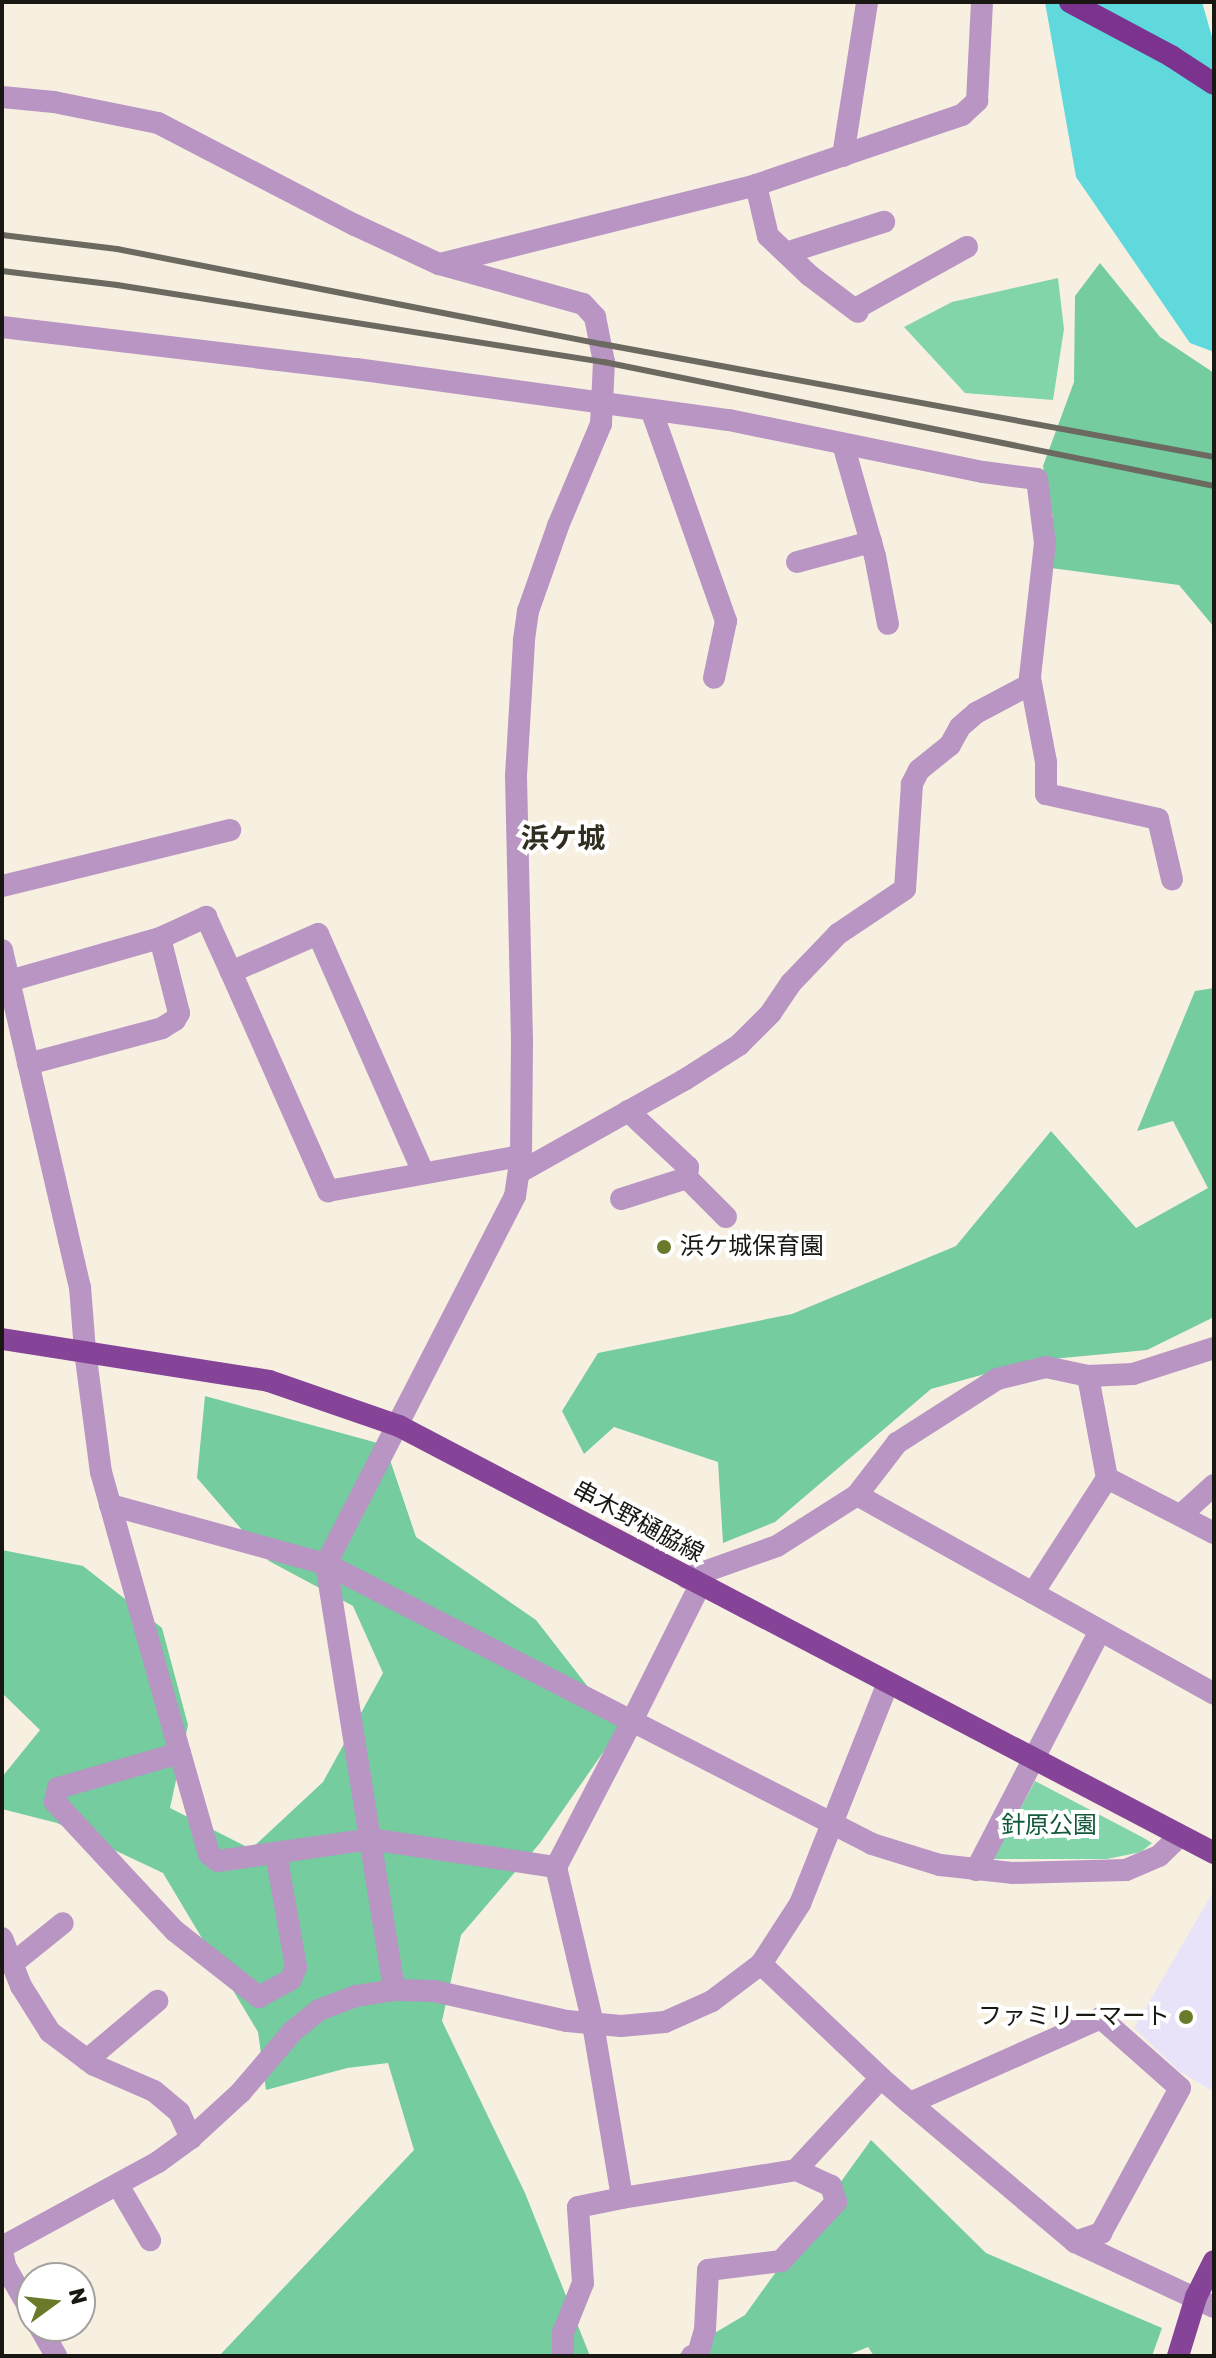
<!DOCTYPE html>
<meta charset="utf-8">
<style>
body{margin:0}
#map{position:relative;width:1216px;height:2358px;overflow:hidden;background:#f7f0e1;font-family:Rubik,"Noto Sans JP",sans-serif}
div>[style]{position:absolute}
.commercial>*{inset:0;background:#e9e3f9}
.green>*{inset:0;background:#81d5a9}
.forest>*{inset:0;background:#74cc9f}
.water>*{inset:0;background:#5fd9db}
.minor>*{height:22px;margin:-11px;padding:0 11px;transform-origin:11px;border-radius:11px;background:#b895c3}
.tertiary>*{height:22px;margin:-11px;padding:0 11px;transform-origin:11px;border-radius:11px;background:#b895c3}
.primary>*{height:22px;margin:-11px;padding:0 11px;transform-origin:11px;border-radius:11px;background:#854498}
.trunk>*{height:22px;margin:-11px;padding:0 11px;transform-origin:11px;border-radius:11px;background:#7c3390}
.rail>*{height:6px;margin:-3px;padding:0 3px;transform-origin:3px;border-radius:3px;background:#6c6960}
.dots>*{width:22px;height:22px;translate:-50% -50%;box-sizing:border-box;border:4px solid #fff;border-radius:50%}
span{translate:-50% -50%;white-space:nowrap;text-align:center;line-height:1.15;-webkit-text-stroke:8px #fff;paint-order:stroke}
.poi-label{font-size:24px;color:#191712}
.left{translate:0 -50%;text-align:left}
.right{translate:-100% -50%;text-align:right}
.street-label{font-size:24px;color:#191712}
.park-label{font-size:24px;color:#15593c}
.quarter-label{font-size:28px;color:#322d21;font-weight:700}
.frame{position:absolute;inset:0;border:4px solid #191712;pointer-events:none}
.north{position:absolute;left:16px;top:2262px;width:80px;height:80px;box-sizing:border-box;background:#fff;border:2px solid #a3a2a0;border-radius:50%;rotate:75deg;font-size:22px;font-weight:700;line-height:32px;text-align:center;color:#191712}
.north::after{content:'';display:block;margin:auto;width:28px;height:36px;background:#697b2a;clip-path:polygon(50% 0,100% 100%,50% 72%,0 100%)}
</style>
<div id="map">
<div class="commercial">
<i style="clip-path:polygon(1214px 1890px,1214px 2092px,1179px 2071px,1134px 2028px)"></i>
</div>
<div class="green">
<i style="clip-path:polygon(1058px 278px,1064px 329px,1053px 400px,965px 393px,904px 327px,952px 302px)"></i>
<i style="clip-path:polygon(1035px 1781px,1142px 1837px,1152px 1843px,1141px 1852px,1107px 1859px,993px 1859px)"></i>
</div>
<div class="forest">
<i style="clip-path:polygon(1100px 263px,1160px 337px,1214px 373px,1214px 627px,1179px 585px,1051px 568px,1053px 517px,1043px 466px,1074px 382px,1075px 296px)"></i>
<i style="clip-path:polygon(1214px 988px,1214px 1317px,1147px 1350px,1031px 1361px,931px 1389px,775px 1522px,723px 1543px,718px 1462px,614px 1427px,584px 1454px,562px 1411px,598px 1353px,792px 1314px,956px 1246px,1051px 1131px,1136px 1228px,1208px 1188px,1173px 1121px,1137px 1131px,1195px 991px)"></i>
<i style="clip-path:polygon(205px 1396px,385px 1445px,416px 1537px,536px 1620px,620px 1728px,540px 1843px,461px 1935px,442px 2021px,525px 2193px,590px 2356px,219px 2356px,414px 2150px,388px 2063px,347px 2068px,266px 2090px,258px 2032px,163px 1873px,57px 1823px,2px 1809px,2px 1777px,40px 1730px,2px 1693px,2px 1550px,83px 1566px,162px 1628px,188px 1725px,170px 1808px,251px 1849px,323px 1782px,383px 1673px,353px 1606px,269px 1561px,197px 1478px)"></i>
<i style="clip-path:polygon(871px 2140px,986px 2253px,1162px 2328px,1152px 2356px,874px 2356px,868px 2347px,846px 2356px,676px 2356px,745px 2315px)"></i>
</div>
<div class="water">
<i style="clip-path:polygon(1045px 2px,1202px 2px,1214px 44px,1214px 352px,1190px 343px,1076px 177px)"></i>
</div>
<div class="minor">
<i style="left:2px;top:97px;width:52px;rotate:5.5deg"></i>
<i style="left:54px;top:102px;width:106px;rotate:11.4deg"></i>
<i style="left:158px;top:123px;width:222px;rotate:27.4deg"></i>
<i style="left:355px;top:225px;width:93px;rotate:24.9deg"></i>
<i style="left:439px;top:264px;width:149px;rotate:15.5deg"></i>
<i style="left:583px;top:304px;width:18px;rotate:47deg"></i>
<i style="left:595px;top:317px;width:46px;rotate:78.7deg"></i>
<i style="left:604px;top:362px;width:62px;rotate:92.8deg"></i>
<i style="left:601px;top:424px;width:111px;rotate:112.9deg"></i>
<i style="left:558px;top:526px;width:90px;rotate:109.4deg"></i>
<i style="left:528px;top:611px;width:30px;rotate:98deg"></i>
<i style="left:524px;top:641px;width:135px;rotate:93.4deg"></i>
<i style="left:516px;top:776px;width:265px;rotate:88.7deg"></i>
<i style="left:522px;top:1041px;width:115px;rotate:90.5deg"></i>
<i style="left:521px;top:1156px;width:40px;rotate:98.5deg"></i>
<i style="left:515px;top:1196px;width:414px;rotate:117.2deg"></i>
<i style="left:326px;top:1564px;width:224px;rotate:-164.7deg"></i>
<i style="left:843px;top:156px;width:156px;rotate:-81.1deg"></i>
<i style="left:756px;top:185px;width:52px;rotate:76.8deg"></i>
<i style="left:768px;top:236px;width:57px;rotate:43.6deg"></i>
<i style="left:809px;top:275px;width:61px;rotate:37.1deg"></i>
<i style="left:786px;top:253px;width:103px;rotate:-17.6deg"></i>
<i style="left:440px;top:264px;width:326px;rotate:-14deg"></i>
<i style="left:756px;top:185px;width:218px;rotate:-18.8deg"></i>
<i style="left:962px;top:115px;width:21px;rotate:-43deg"></i>
<i style="left:977px;top:101px;width:99px;rotate:-87.1deg"></i>
<i style="left:855px;top:309px;width:128px;rotate:-29deg"></i>
<i style="left:2px;top:327px;width:356px;rotate:6.8deg"></i>
<i style="left:356px;top:369px;width:376px;rotate:7.8deg"></i>
<i style="left:729px;top:420px;width:259px;rotate:11.6deg"></i>
<i style="left:983px;top:472px;width:54px;rotate:7.4deg"></i>
<i style="left:1037px;top:479px;width:64px;rotate:82.9deg"></i>
<i style="left:1045px;top:543px;width:143px;rotate:96.4deg"></i>
<i style="left:1029px;top:685px;width:60px;rotate:152.2deg"></i>
<i style="left:976px;top:713px;width:21px;rotate:139deg"></i>
<i style="left:960px;top:727px;width:21px;rotate:119deg"></i>
<i style="left:950px;top:745px;width:40px;rotate:141deg"></i>
<i style="left:919px;top:770px;width:16px;rotate:117deg"></i>
<i style="left:912px;top:784px;width:105px;rotate:93.8deg"></i>
<i style="left:905px;top:889px;width:81px;rotate:146.1deg"></i>
<i style="left:838px;top:934px;width:68px;rotate:133.8deg"></i>
<i style="left:791px;top:983px;width:36px;rotate:124deg"></i>
<i style="left:771px;top:1013px;width:45px;rotate:135deg"></i>
<i style="left:739px;top:1045px;width:65px;rotate:147.5deg"></i>
<i style="left:684px;top:1080px;width:188px;rotate:150.7deg"></i>
<i style="left:652px;top:412px;width:222px;rotate:70.5deg"></i>
<i style="left:726px;top:621px;width:58px;rotate:101.9deg"></i>
<i style="left:843px;top:444px;width:116px;rotate:74.1deg"></i>
<i style="left:875px;top:556px;width:69px;rotate:79.2deg"></i>
<i style="left:797px;top:562px;width:77px;rotate:-15.1deg"></i>
<i style="left:1030px;top:678px;width:86px;rotate:79.2deg"></i>
<i style="left:1046px;top:762px;width:32px;rotate:90deg"></i>
<i style="left:1046px;top:794px;width:115px;rotate:12.6deg"></i>
<i style="left:1158px;top:819px;width:62px;rotate:76.9deg"></i>
<i style="left:2px;top:886px;width:235px;rotate:-13.8deg"></i>
<i style="left:9px;top:981px;width:157px;rotate:-15.9deg"></i>
<i style="left:160px;top:938px;width:51px;rotate:-24.5deg"></i>
<i style="left:206px;top:917px;width:60px;rotate:65.6deg"></i>
<i style="left:28px;top:1064px;width:139px;rotate:-15deg"></i>
<i style="left:162px;top:1028px;width:15px;rotate:-32deg"></i>
<i style="left:175px;top:1020px;width:8px;rotate:-60deg"></i>
<i style="left:179px;top:1013px;width:77px;rotate:-104.2deg"></i>
<i style="left:423px;top:1172px;width:260px;rotate:-113.8deg"></i>
<i style="left:318px;top:934px;width:95px;rotate:156.4deg"></i>
<i style="left:231px;top:972px;width:240px;rotate:66.1deg"></i>
<i style="left:328px;top:1191px;width:196px;rotate:-10.3deg"></i>
<i style="left:687px;top:1178px;width:55px;rotate:45deg"></i>
<i style="left:621px;top:1199px;width:69px;rotate:-17.7deg"></i>
<i style="left:687px;top:1178px;width:11px;rotate:-85deg"></i>
<i style="left:688px;top:1167px;width:82px;rotate:-137deg"></i>
<i style="left:85px;top:1351px;width:122px;rotate:82.5deg"></i>
<i style="left:101px;top:1472px;width:292px;rotate:74.3deg"></i>
<i style="left:180px;top:1753px;width:127px;rotate:164deg"></i>
<i style="left:58px;top:1788px;width:14px;rotate:102deg"></i>
<i style="left:55px;top:1802px;width:176px;rotate:47.1deg"></i>
<i style="left:175px;top:1931px;width:107px;rotate:38.2deg"></i>
<i style="left:259px;top:1997px;width:37px;rotate:-29deg"></i>
<i style="left:291px;top:1979px;width:13px;rotate:-67deg"></i>
<i style="left:296px;top:1967px;width:116px;rotate:-100deg"></i>
<i style="left:1107px;top:1478px;width:120px;rotate:27.2deg"></i>
<i style="left:857px;top:1495px;width:409px;rotate:29.1deg"></i>
<i style="left:1181px;top:1515px;width:45px;rotate:-42.3deg"></i>
<i style="left:326px;top:1564px;width:344px;rotate:27.2deg"></i>
<i style="left:632px;top:1721px;width:165px;rotate:117.5deg"></i>
<i style="left:556px;top:1867px;width:161px;rotate:76.7deg"></i>
<i style="left:593px;top:2024px;width:176px;rotate:80.5deg"></i>
<i style="left:622px;top:2198px;width:176px;rotate:-9.1deg"></i>
<i style="left:796px;top:2170px;width:125px;rotate:-47.3deg"></i>
<i style="left:326px;top:1564px;width:431px;rotate:80.9deg"></i>
<i style="left:687px;top:1578px;width:96px;rotate:-19.6deg"></i>
<i style="left:777px;top:1546px;width:95px;rotate:-32.5deg"></i>
<i style="left:857px;top:1495px;width:66px;rotate:-52.4deg"></i>
<i style="left:897px;top:1443px;width:119px;rotate:-32.6deg"></i>
<i style="left:997px;top:1379px;width:50px;rotate:-13.8deg"></i>
<i style="left:1046px;top:1367px;width:43px;rotate:12.1deg"></i>
<i style="left:1088px;top:1376px;width:45px;rotate:-2.5deg"></i>
<i style="left:1133px;top:1374px;width:85px;rotate:-17.8deg"></i>
<i style="left:700px;top:1585px;width:152px;rotate:116.6deg"></i>
<i style="left:632px;top:1721px;width:270px;rotate:27.1deg"></i>
<i style="left:872px;top:1844px;width:71px;rotate:17.2deg"></i>
<i style="left:940px;top:1865px;width:72px;rotate:6.3deg"></i>
<i style="left:1012px;top:1873px;width:114px;rotate:-1.5deg"></i>
<i style="left:1126px;top:1870px;width:36px;rotate:-23deg"></i>
<i style="left:1159px;top:1856px;width:29px;rotate:-44deg"></i>
<i style="left:1033px;top:1593px;width:137px;rotate:-57.2deg"></i>
<i style="left:1107px;top:1478px;width:104px;rotate:-100.6deg"></i>
<i style="left:180px;top:1753px;width:105px;rotate:74deg"></i>
<i style="left:209px;top:1854px;width:11px;rotate:38deg"></i>
<i style="left:218px;top:1861px;width:154px;rotate:-8.2deg"></i>
<i style="left:370px;top:1839px;width:188px;rotate:8.6deg"></i>
<i style="left:976px;top:1870px;width:269px;rotate:-62.6deg"></i>
<i style="left:2px;top:1938px;width:52px;rotate:68.4deg"></i>
<i style="left:21px;top:1986px;width:54px;rotate:57.8deg"></i>
<i style="left:50px;top:2032px;width:55px;rotate:36.9deg"></i>
<i style="left:94px;top:2065px;width:65px;rotate:23.4deg"></i>
<i style="left:154px;top:2091px;width:33px;rotate:40deg"></i>
<i style="left:179px;top:2112px;width:29px;rotate:65deg"></i>
<i style="left:12px;top:1964px;width:65px;rotate:-38.8deg"></i>
<i style="left:761px;top:1964px;width:166px;rotate:43.5deg"></i>
<i style="left:881px;top:2078px;width:38px;rotate:41deg"></i>
<i style="left:910px;top:2103px;width:216px;rotate:40.1deg"></i>
<i style="left:1075px;top:2242px;width:28px;rotate:-19deg"></i>
<i style="left:1101px;top:2233px;width:165px;rotate:-61.4deg"></i>
<i style="left:1180px;top:2088px;width:106px;rotate:-138.5deg"></i>
<i style="left:1101px;top:2018px;width:209px;rotate:156deg"></i>
<i style="left:87px;top:2060px;width:92px;rotate:-40.1deg"></i>
<i style="left:118px;top:2185px;width:64px;rotate:59.8deg"></i>
<i style="left:1075px;top:2242px;width:153px;rotate:25.1deg"></i>
<i style="left:2px;top:2247px;width:178px;rotate:-28.6deg"></i>
<i style="left:158px;top:2162px;width:41px;rotate:-36deg"></i>
<i style="left:191px;top:2138px;width:68px;rotate:-42.6deg"></i>
<i style="left:241px;top:2092px;width:80px;rotate:-49.6deg"></i>
<i style="left:2px;top:2250px;width:16px;rotate:79deg"></i>
<i style="left:5px;top:2266px;width:54px;rotate:60.1deg"></i>
<i style="left:39px;top:2326px;width:34px;rotate:60deg"></i>
<i style="left:563px;top:2356px;width:23px;rotate:-90deg"></i>
<i style="left:563px;top:2333px;width:54px;rotate:-68.2deg"></i>
<i style="left:583px;top:2283px;width:76px;rotate:-93.8deg"></i>
<i style="left:578px;top:2207px;width:45px;rotate:-11.6deg"></i>
<i style="left:692px;top:2356px;width:6px;rotate:-18deg"></i>
<i style="left:698px;top:2354px;width:25px;rotate:-74deg"></i>
<i style="left:705px;top:2330px;width:60px;rotate:-87.1deg"></i>
<i style="left:708px;top:2270px;width:74px;rotate:-7deg"></i>
<i style="left:781px;top:2261px;width:81px;rotate:-47deg"></i>
<i style="left:836px;top:2202px;width:17px;rotate:-107deg"></i>
<i style="left:831px;top:2186px;width:38px;rotate:-155deg"></i>
</div>
<div class="tertiary">
<i style="left:2px;top:950px;width:346px;rotate:77deg"></i>
<i style="left:80px;top:1287px;width:64px;rotate:85.5deg"></i>
<i style="left:293px;top:2031px;width:33px;rotate:-39deg"></i>
<i style="left:319px;top:2010px;width:40px;rotate:-21deg"></i>
<i style="left:356px;top:1996px;width:38px;rotate:-9deg"></i>
<i style="left:394px;top:1990px;width:40px;rotate:1.4deg"></i>
<i style="left:434px;top:1991px;width:136px;rotate:12.7deg"></i>
<i style="left:567px;top:2021px;width:54px;rotate:5.3deg"></i>
<i style="left:621px;top:2026px;width:44px;rotate:-5.2deg"></i>
<i style="left:665px;top:2022px;width:51px;rotate:-24.1deg"></i>
<i style="left:712px;top:2001px;width:61px;rotate:-37.1deg"></i>
<i style="left:761px;top:1964px;width:72px;rotate:-57deg"></i>
<i style="left:800px;top:1904px;width:238px;rotate:-68.3deg"></i>
</div>
<div class="primary">
<i style="left:2px;top:1339px;width:270px;rotate:8.9deg"></i>
<i style="left:269px;top:1381px;width:138px;rotate:19.1deg"></i>
<i style="left:399px;top:1426px;width:920px;rotate:27.65deg"></i>
<i style="left:1178px;top:2356px;width:62px;rotate:-73deg"></i>
<i style="left:1196px;top:2297px;width:40px;rotate:-63.4deg"></i>
</div>
<div class="trunk">
<i style="left:1070px;top:2px;width:115px;rotate:28.1deg"></i>
<i style="left:1171px;top:56px;width:51px;rotate:33.1deg"></i>
</div>
<div class="rail">
<i style="left:2px;top:235px;width:116px;rotate:6.9deg"></i>
<i style="left:117px;top:249px;width:494px;rotate:11.1deg"></i>
<i style="left:602px;top:344px;width:622px;rotate:10.46deg"></i>
<i style="left:2px;top:271px;width:116px;rotate:6.9deg"></i>
<i style="left:117px;top:285px;width:493px;rotate:9deg"></i>
<i style="left:604px;top:362px;width:622px;rotate:11.49deg"></i>
</div>
<div class="dots">
<i style="left:664px;top:1247px;background:#697b2a"></i>
<i style="left:1186px;top:2017px;background:#697b2a"></i>
</div>
<div class="poi-label">
<span class="left" style="left:680px;top:1247px">浜ケ城保育園</span>
<span class="right" style="left:1170px;top:2017px">ファミリーマート</span>
</div>
<div class="street-label">
<span style="left:638px;top:1522px;rotate:28deg">串木野樋脇線</span>
</div>
<div class="park-label">
<span style="left:1049px;top:1826px">針原公園</span>
</div>
<div class="quarter-label">
<span style="left:563px;top:839px">浜ケ城</span>
</div>
<div class="frame"></div>
<div class="north">N</div>
</div>
